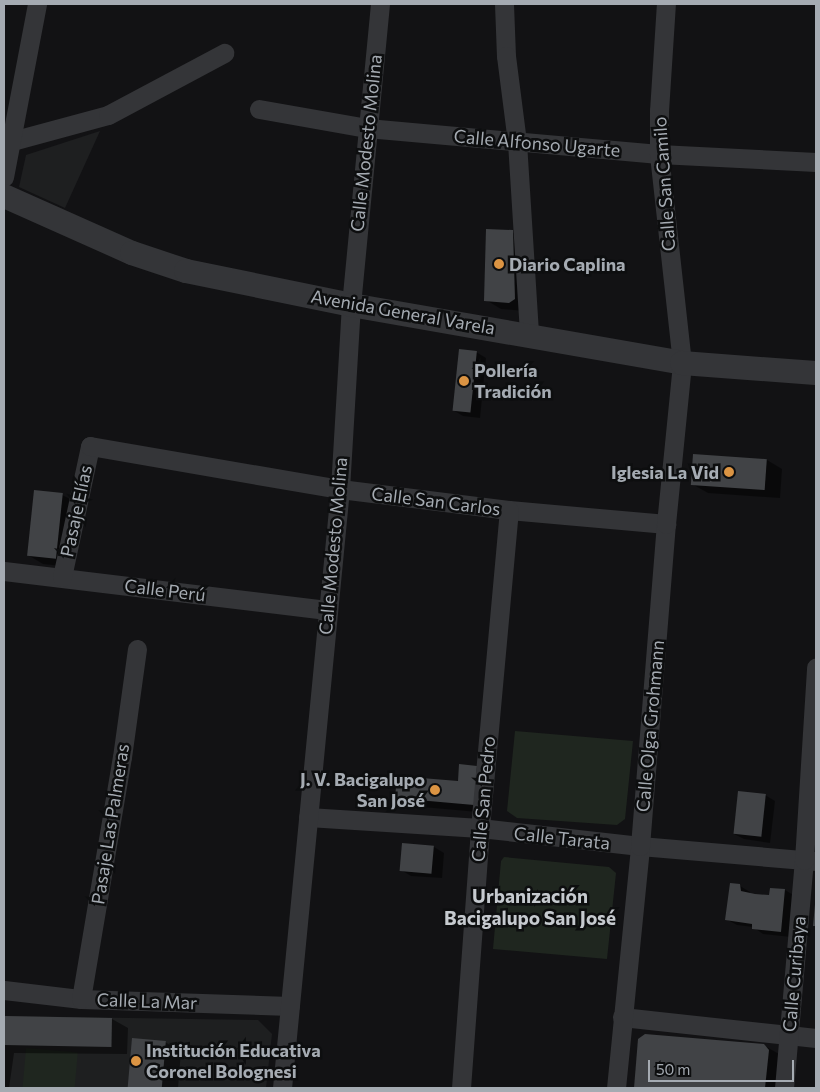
<!DOCTYPE html>
<meta charset="utf-8">
<style>
body{margin:0}
#map{position:relative;width:820px;height:1092px;overflow:hidden;background:#121214;font-family:Commissioner,sans-serif}
div>[style]{position:absolute}
.built>*{inset:0;background:#1e1f20}
.green>*{inset:0;background:#1f261f;transform-origin:0 0}
.shadow>*{inset:0;background:#0007}
.building>*{inset:0;background:#414346;transform-origin:0 0}
.minor>*{height:19px;margin:-9.5px;padding:0 9.5px;transform-origin:9.5px;border-radius:9.5px;background:#343538}
.tertiary>*{height:24px;margin:-12px;padding:0 12px;transform-origin:12px;border-radius:12px;background:#343538}
.dots>*{width:14px;height:14px;translate:-50% -50%;box-sizing:border-box;border:2px solid #0d0e0f;border-radius:50%}
span{translate:-50% -50%;white-space:nowrap;text-align:center;line-height:1.15;-webkit-text-stroke:5px #0d0e0f;paint-order:stroke}
.street-label{font-size:18px;color:#a5abb2}
.poi-label{font-size:18px;color:#a5abb2;font-weight:700}
.left{translate:0 -50%;text-align:left}
.right{translate:-100% -50%;text-align:right}
.neighbourhood-label{font-size:19px;color:#c6cacf;font-weight:700}
.frame{position:absolute;inset:0;border:5px solid #a5abb2;pointer-events:none}
.scale{position:absolute;left:648px;top:1060px;width:146px;height:22px;box-sizing:border-box;border:2px solid #a5abb2;border-top:0;padding-left:6px;font-size:15px;line-height:18px;white-space:nowrap;color:#a5abb2;-webkit-text-stroke:4px #0d0e0f;paint-order:stroke}
</style>
<div id="map">
<div class="built">
<i style="clip-path:polygon(100px 131px,65px 208px,19px 187px,26px 155px)"></i>
<i style="clip-path:polygon(4px 1016px,258px 1020px,272px 1034px,266px 1088px,4px 1088px)"></i>
</div>
<div class="green">
<i style="clip-path:polygon(515px 731px,633px 741px,625px 819px,617px 825px,517px 818px,507px 811px)"></i>
<i style="clip-path:polygon(504px 857px,609px 867px,616px 873px,607px 959px,493px 949px,501px 861px)"></i>
<i style="left:26px;top:1048px;width:52px;height:40px;rotate:5deg"></i>
</div>
<div class="shadow">
<i style="clip-path:polygon(512px 232px,528px 240px,524px 311px,501px 309px,486px 300px)"></i>
<i style="clip-path:polygon(476px 352px,486px 358px,480px 418px,463px 416px,453px 410px)"></i>
<i style="clip-path:polygon(767px 460px,782px 469px,780px 498px,708px 493px,692px 484px)"></i>
<i style="clip-path:polygon(62px 495px,78px 503px,70px 567px,43px 564px,28px 555px)"></i>
<i style="clip-path:polygon(459px 783px,489px 813px,411px 806px,396px 798px)"></i>
<i style="clip-path:polygon(765px 795px,775px 801px,770px 843px,744px 839px,734px 834px)"></i>
<i style="clip-path:polygon(403px 844px,434px 847px,444px 853px,442px 878px,411px 876px,401px 870px)"></i>
<i style="clip-path:polygon(740px 886px,750px 892px,750px 895px,770px 897px,785px 890px,795px 896px,791px 937px,763px 934px,753px 927px,737px 925px,726px 919px)"></i>
<i style="clip-path:polygon(4px 1017px,112px 1019px,128px 1028px,127px 1054px,14px 1053px,9px 1088px,4px 1088px)"></i>
<i style="clip-path:polygon(133px 1039px,165px 1042px,181px 1051px,178px 1088px,129px 1088px)"></i>
<i style="clip-path:polygon(639px 1040px,763px 1045px,779px 1054px,782px 1088px,635px 1088px)"></i>
</div>
<div class="building">
<i style="clip-path:polygon(486px 229px,513px 230px,515px 299px,509px 303px,484px 301px)"></i>
<i style="left:459px;top:349px;width:18px;height:62px;rotate:6deg"></i>
<i style="left:693px;top:454px;width:74px;height:31px;rotate:4deg"></i>
<i style="left:34px;top:490px;width:29px;height:66px;rotate:6deg"></i>
<i style="clip-path:polygon(459px 764px,477px 766px,474px 805px,395px 798px,397px 776px,458px 781px)"></i>
<i style="left:738px;top:791px;width:28px;height:43px;rotate:6deg"></i>
<i style="left:402px;top:843px;width:32px;height:28px;rotate:5deg"></i>
<i style="clip-path:polygon(730px 883px,740px 884px,741px 891px,755px 894px,769px 895px,770px 888px,785px 889px,781px 932px,752px 929px,752px 924px,725px 920px)"></i>
<i style="clip-path:polygon(815px 904px,816px 904px,816px 926px,813px 926px)"></i>
<i style="left:4px;top:1016px;width:108px;height:29px;rotate:1deg"></i>
<i style="clip-path:polygon(645px 1034px,764px 1044px,769px 1050px,765px 1088px,634px 1088px,638px 1039px)"></i>
<i style="left:132px;top:1038px;width:34px;height:50px;rotate:5deg"></i>
</div>
<div class="minor">
<i style="left:504px;top:4px;width:52px;rotate:87.8deg"></i>
<i style="left:506px;top:56px;width:87px;rotate:82.7deg"></i>
<i style="left:517px;top:142px;width:192px;rotate:86.4deg"></i>
<i style="left:259px;top:109px;width:110px;rotate:10deg"></i>
<i style="left:367px;top:128px;width:293px;rotate:5.1deg"></i>
<i style="left:659px;top:154px;width:157px;rotate:2.9deg"></i>
<i style="left:12px;top:141px;width:99px;rotate:-15.2deg"></i>
<i style="left:108px;top:115px;width:132px;rotate:-28.1deg"></i>
<i style="left:4px;top:177px;width:176px;rotate:-79.2deg"></i>
<i style="left:4px;top:571px;width:325px;rotate:6.9deg"></i>
<i style="left:62px;top:577px;width:134px;rotate:-77.9deg"></i>
<i style="left:90px;top:446px;width:254px;rotate:9.8deg"></i>
<i style="left:340px;top:489px;width:170px;rotate:7.1deg"></i>
<i style="left:509px;top:510px;width:158px;rotate:5.1deg"></i>
<i style="left:308px;top:817px;width:172px;rotate:3.7deg"></i>
<i style="left:480px;top:828px;width:161px;rotate:6.4deg"></i>
<i style="left:640px;top:846px;width:177px;rotate:4.9deg"></i>
<i style="left:4px;top:990px;width:78px;rotate:6.7deg"></i>
<i style="left:81px;top:999px;width:209px;rotate:1.9deg"></i>
<i style="left:81px;top:999px;width:245px;rotate:-80.4deg"></i>
<i style="left:122px;top:757px;width:109px;rotate:-82.1deg"></i>
<i style="left:622px;top:1017px;width:195px;rotate:6.2deg"></i>
<i style="left:282px;top:1088px;width:602px;rotate:-84.47deg"></i>
<i style="left:340px;top:489px;width:184px;rotate:-86.6deg"></i>
<i style="left:351px;top:305px;width:302px;rotate:-84.5deg"></i>
<i style="left:461px;top:1088px;width:261px;rotate:-85.8deg"></i>
<i style="left:480px;top:828px;width:319px;rotate:-84.8deg"></i>
<i style="left:616px;top:1088px;width:243px;rotate:-84.3deg"></i>
<i style="left:640px;top:846px;width:323px;rotate:-85.4deg"></i>
<i style="left:666px;top:524px;width:162px;rotate:-84.3deg"></i>
<i style="left:682px;top:363px;width:210px;rotate:-96.3deg"></i>
<i style="left:659px;top:154px;width:43px;rotate:-90deg"></i>
<i style="left:659px;top:111px;width:107px;rotate:-86.3deg"></i>
<i style="left:784px;top:1088px;width:229px;rotate:-85deg"></i>
<i style="left:804px;top:860px;width:193px;rotate:-86.4deg"></i>
</div>
<div class="tertiary">
<i style="left:4px;top:196px;width:140px;rotate:24deg"></i>
<i style="left:132px;top:253px;width:57px;rotate:18.4deg"></i>
<i style="left:186px;top:271px;width:168px;rotate:11.6deg"></i>
<i style="left:351px;top:305px;width:336px;rotate:9.9deg"></i>
<i style="left:682px;top:363px;width:134px;rotate:4.3deg"></i>
</div>
<div class="dots">
<i style="left:499px;top:264px;background:#db9443"></i>
<i style="left:464px;top:381px;background:#db9443"></i>
<i style="left:729px;top:472px;background:#db9443"></i>
<i style="left:435px;top:790px;background:#db9443"></i>
<i style="left:136px;top:1061px;background:#db9443"></i>
</div>
<div class="street-label">
<span style="left:366px;top:143px;rotate:-84deg">Calle Modesto Molina</span>
<span style="left:537px;top:143px;rotate:5deg">Calle Alfonso Ugarte</span>
<span style="left:664px;top:184px;rotate:-94deg">Calle San Camilo</span>
<span style="left:403px;top:312px;rotate:10deg">Avenida General Varela</span>
<span style="left:436px;top:501px;rotate:7deg">Calle San Carlos</span>
<span style="left:76px;top:511px;rotate:-78deg">Pasaje Elías</span>
<span style="left:333px;top:546px;rotate:-85deg">Calle Modesto Molina</span>
<span style="left:165px;top:590px;rotate:7deg">Calle Perú</span>
<span style="left:650px;top:726px;rotate:-85deg">Calle Olga Grohmann</span>
<span style="left:483px;top:799px;rotate:-85deg">Calle San Pedro</span>
<span style="left:110px;top:824px;rotate:-81deg">Pasaje Las Palmeras</span>
<span style="left:562px;top:838px;rotate:6deg">Calle Tarata</span>
<span style="left:794px;top:974px;rotate:-85deg">Calle Curibaya</span>
<span style="left:147px;top:1001px;rotate:2deg">Calle La Mar</span>
</div>
<div class="poi-label">
<span class="left" style="left:509px;top:264px">Diario Caplina</span>
<span class="left" style="left:474px;top:381px">Pollería<br>Tradición</span>
<span class="right" style="left:719px;top:472px">Iglesia La Vid</span>
<span class="right" style="left:425px;top:790px">J. V. Bacigalupo<br>San José</span>
<span class="left" style="left:146px;top:1061px">Institución Educativa<br>Coronel Bolognesi</span>
</div>
<div class="neighbourhood-label">
<span style="left:530px;top:907px">Urbanización<br>Bacigalupo San José</span>
</div>
<div class="frame"></div>
<div class="scale">50 m</div>
</div>
